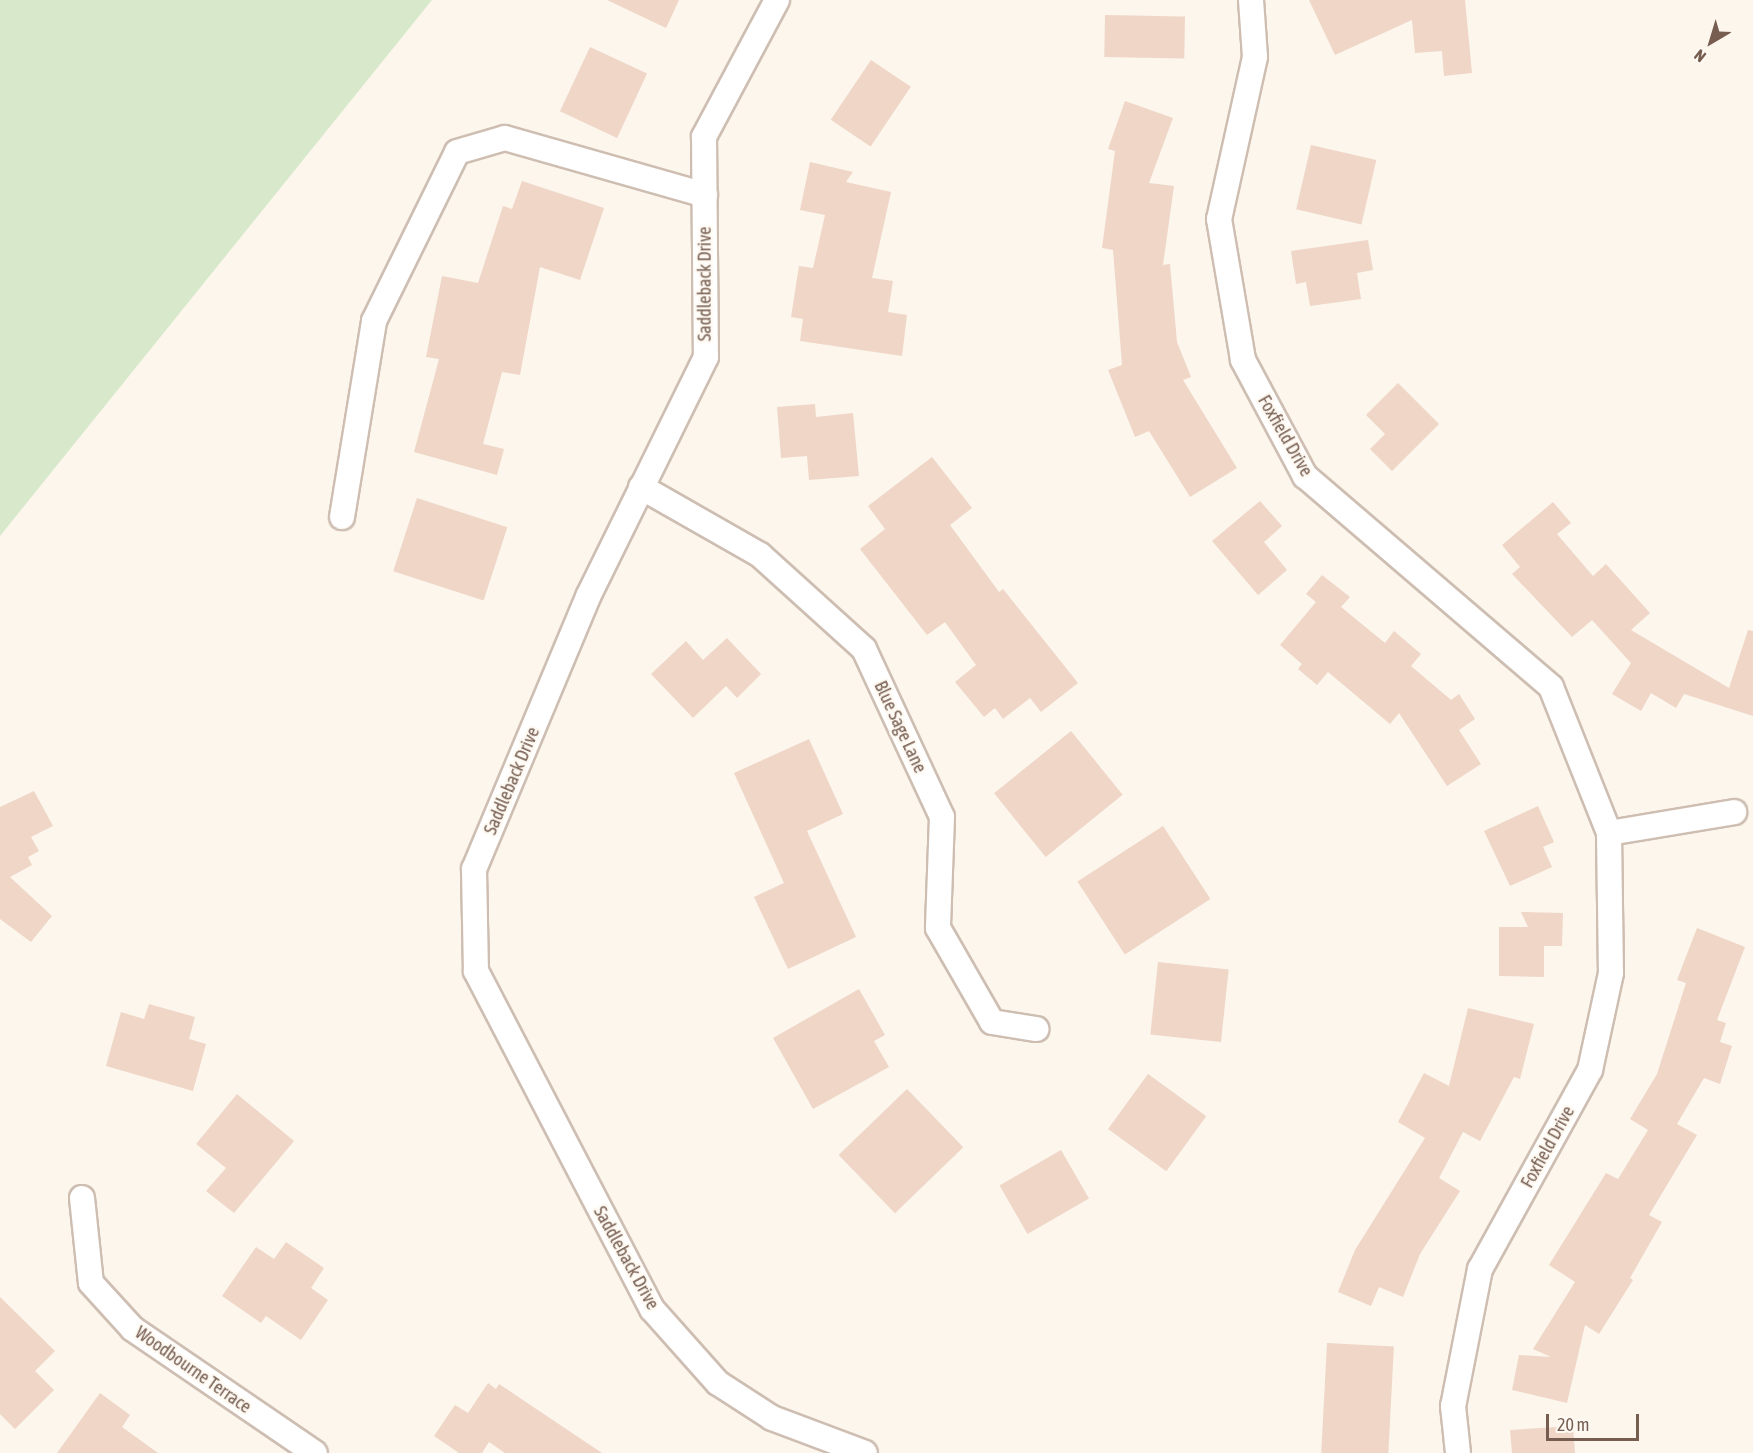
<!DOCTYPE html>
<style>
body{margin:0}
#map{position:relative;width:1753px;height:1453px;overflow:hidden;background:#fcf6ed;font-family:"Asap Condensed",sans-serif}
div>[style]{position:absolute}
.green>*{inset:0;background:#d8e9cb}
.building>*{inset:0;background:#efd6c7;transform-origin:0 0}
.roads{filter:drop-shadow(2px 0 #cebeb2) drop-shadow(-2px 0 #cebeb2) drop-shadow(0 2px #cebeb2) drop-shadow(0 -2px #cebeb2)}
.minor>*{height:24px;margin:-12px;padding:0 12px;transform-origin:12px;border-radius:12px;background:#fff}
span{translate:-50% -50%;white-space:nowrap;text-align:center;line-height:1.15;-webkit-text-stroke:5px #fefaf3;paint-order:stroke}
.street-label{font-size:18px;color:#765d50}
.north{position:absolute;left:1681px;top:12px;width:60px;height:60px;-webkit-text-stroke:4px #fefaf3;paint-order:stroke;rotate:218deg;font-size:16px;font-weight:700;line-height:24px;text-align:center;color:#765d50}
.north::after{content:'';display:block;margin:auto;width:21px;height:27px;background:#765d50;clip-path:polygon(50% 0,100% 100%,50% 72%,0 100%)}
.scale{position:absolute;left:1546px;top:1414px;width:93px;height:27px;box-sizing:border-box;border:3px solid #765d50;border-top:0;padding-left:8px;font-size:18px;line-height:21px;white-space:nowrap;color:#765d50;-webkit-text-stroke:4px #fefaf3;paint-order:stroke}
</style>
<div id="map">
<div class="green">
<i style="clip-path:polygon(0 0,432px 0,0 536px)"></i>
</div>
<div class="building">
<i style="clip-path:polygon(607px 0,679px 0,666px 28px)"></i>
<i style="clip-path:polygon(1309px 0,1465px 0,1472px 73px,1444px 76px,1442px 51px,1415px 53px,1412px 20px,1335px 55px)"></i>
<i style="left:1105px;top:15px;width:80px;height:42px;rotate:1deg"></i>
<i style="left:590px;top:47px;width:63px;height:71px;rotate:25deg"></i>
<i style="left:871px;top:60px;width:48px;height:72px;rotate:34deg"></i>
<i style="clip-path:polygon(1125px 101px,1173px 118px,1149px 183px,1174px 186px,1163px 265px,1170px 264px,1177px 342px,1191px 377px,1183px 380px,1237px 468px,1190px 497px,1149px 431px,1135px 437px,1108px 370px,1122px 365px,1113px 250px,1102px 248px,1115px 151px,1108px 149px)"></i>
<i style="left:1311px;top:145px;width:67px;height:66px;rotate:13deg"></i>
<i style="clip-path:polygon(810px 162px,853px 172px,846px 182px,891px 192px,872px 278px,893px 281px,888px 312px,907px 315px,902px 356px,800px 341px,803px 319px,791px 317px,799px 266px,813px 268px,825px 215px,800px 210px)"></i>
<i style="clip-path:polygon(522px 181px,604px 208px,580px 280px,540px 267px,520px 375px,502px 372px,483px 444px,504px 449px,497px 475px,414px 452px,439px 359px,426px 357px,442px 276px,478px 283px,503px 206px,512px 209px)"></i>
<i style="clip-path:polygon(1368px 240px,1373px 270px,1357px 273px,1361px 299px,1310px 306px,1306px 282px,1296px 284px,1291px 251px)"></i>
<i style="clip-path:polygon(1398px 383px,1439px 424px,1392px 471px,1370px 449px,1385px 434px,1366px 415px)"></i>
<i style="clip-path:polygon(815px 404px,816px 417px,853px 413px,859px 476px,809px 480px,807px 456px,781px 458px,777px 407px)"></i>
<i style="clip-path:polygon(932px 457px,972px 508px,950px 525px,999px 592px,1003px 589px,1078px 683px,1041px 712px,1030px 698px,1003px 719px,995px 708px,984px 717px,955px 682px,976px 665px,945px 622px,927px 635px,860px 549px,885px 529px,868px 506px)"></i>
<i style="left:417px;top:498px;width:95px;height:77px;rotate:18deg"></i>
<i style="clip-path:polygon(1260px 501px,1282px 526px,1264px 542px,1287px 570px,1258px 595px,1212px 541px)"></i>
<i style="clip-path:polygon(1553px 502px,1571px 523px,1557px 534px,1593px 576px,1606px 564px,1650px 613px,1631px 630px,1729px 688px,1748px 630px,1753px 631px,1753px 716px,1684px 694px,1676px 708px,1651px 693px,1641px 711px,1612px 694px,1631px 663px,1592px 620px,1572px 637px,1512px 574px,1520px 567px,1502px 545px)"></i>
<i style="clip-path:polygon(1322px 575px,1350px 597px,1341px 607px,1385px 643px,1394px 631px,1421px 654px,1411px 666px,1451px 700px,1459px 694px,1475px 719px,1459px 730px,1481px 764px,1447px 786px,1399px 713px,1390px 724px,1328px 672px,1317px 685px,1298px 669px,1302px 664px,1280px 645px,1316px 602px,1306px 594px)"></i>
<i style="clip-path:polygon(727px 638px,761px 674px,737px 698px,726px 686px,693px 718px,651px 674px,686px 641px,703px 660px)"></i>
<i style="left:1071px;top:731px;width:82px;height:99px;rotate:51deg"></i>
<i style="clip-path:polygon(809px 739px,843px 814px,807px 831px,856px 937px,788px 969px,754px 897px,784px 883px,734px 773px)"></i>
<i style="clip-path:polygon(34px 791px,53px 826px,31px 837px,39px 851px,28px 857px,32px 865px,10px 877px,52px 916px,31px 942px,0 919px,0 807px)"></i>
<i style="clip-path:polygon(1538px 806px,1554px 842px,1543px 847px,1552px 867px,1510px 886px,1484px 831px)"></i>
<i style="left:1163px;top:826px;width:87px;height:102px;rotate:57deg"></i>
<i style="clip-path:polygon(1521px 912px,1563px 913px,1562px 946px,1544px 946px,1544px 977px,1499px 976px,1499px 927px,1528px 927px)"></i>
<i style="clip-path:polygon(1697px 928px,1745px 947px,1717px 1020px,1726px 1023px,1720px 1042px,1732px 1046px,1720px 1084px,1704px 1078px,1677px 1124px,1697px 1135px,1649px 1215px,1662px 1222px,1630px 1278px,1633px 1280px,1599px 1334px,1585px 1325px,1567px 1403px,1512px 1390px,1519px 1355px,1551px 1357px,1533px 1349px,1575px 1282px,1549px 1265px,1606px 1173px,1618px 1179px,1648px 1130px,1630px 1119px,1657px 1074px,1686px 983px,1677px 980px)"></i>
<i style="left:1158px;top:962px;width:71px;height:73px;rotate:6deg"></i>
<i style="clip-path:polygon(859px 989px,885px 1035px,874px 1041px,889px 1067px,813px 1109px,773px 1038px)"></i>
<i style="clip-path:polygon(149px 1004px,195px 1017px,189px 1039px,206px 1044px,193px 1091px,106px 1066px,121px 1012px,144px 1019px)"></i>
<i style="clip-path:polygon(1468px 1008px,1534px 1024px,1520px 1079px,1514px 1077px,1480px 1141px,1463px 1132px,1439px 1178px,1460px 1191px,1420px 1254px,1403px 1297px,1379px 1287px,1371px 1306px,1338px 1292px,1355px 1250px,1425px 1138px,1398px 1122px,1424px 1073px,1449px 1086px)"></i>
<i style="left:1148px;top:1074px;width:72px;height:68px;rotate:36deg"></i>
<i style="left:907px;top:1089px;width:81px;height:95px;rotate:46deg"></i>
<i style="clip-path:polygon(237px 1094px,294px 1141px,234px 1213px,206px 1191px,226px 1168px,196px 1144px)"></i>
<i style="left:1061px;top:1150px;width:56px;height:71px;rotate:60deg"></i>
<i style="clip-path:polygon(286px 1242px,324px 1268px,311px 1288px,328px 1300px,301px 1340px,266px 1316px,261px 1323px,222px 1296px,256px 1247px,274px 1259px)"></i>
<i style="clip-path:polygon(0 1297px,55px 1351px,35px 1371px,54px 1390px,15px 1429px,0 1414px)"></i>
<i style="left:1327px;top:1343px;width:67px;height:110px;rotate:3deg"></i>
<i style="clip-path:polygon(488px 1383px,496px 1389px,499px 1384px,602px 1453px,505px 1453px,489px 1442px,482px 1453px,459px 1453px,434px 1436px,455px 1405px,468px 1413px)"></i>
<i style="clip-path:polygon(100px 1393px,130px 1415px,122px 1427px,158px 1453px,57px 1453px)"></i>
<i style="clip-path:polygon(1573px 1426px,1575px 1453px,1512px 1453px,1510px 1430px)"></i>
</div>
<div class="roads">
<div class="minor">
<i style="left:777px;top:0;width:155px;rotate:118.1deg"></i>
<i style="left:704px;top:137px;width:220px;rotate:89.5deg"></i>
<i style="left:706px;top:357px;width:267px;rotate:116.2deg"></i>
<i style="left:588px;top:597px;width:295px;rotate:112.7deg"></i>
<i style="left:474px;top:869px;width:102px;rotate:88.9deg"></i>
<i style="left:476px;top:971px;width:381px;rotate:62.5deg"></i>
<i style="left:652px;top:1309px;width:99px;rotate:48.3deg"></i>
<i style="left:718px;top:1383px;width:64px;rotate:32.9deg"></i>
<i style="left:772px;top:1418px;width:99px;rotate:20.6deg"></i>
<i style="left:1251px;top:0;width:57px;rotate:86deg"></i>
<i style="left:1255px;top:57px;width:166px;rotate:102.5deg"></i>
<i style="left:1219px;top:219px;width:143px;rotate:80.3deg"></i>
<i style="left:1243px;top:360px;width:132px;rotate:61.9deg"></i>
<i style="left:1305px;top:476px;width:324px;rotate:40.6deg"></i>
<i style="left:1551px;top:687px;width:157px;rotate:68.3deg"></i>
<i style="left:1609px;top:833px;width:140px;rotate:89.2deg"></i>
<i style="left:1611px;top:973px;width:99px;rotate:102.2deg"></i>
<i style="left:1590px;top:1070px;width:227px;rotate:118.9deg"></i>
<i style="left:1480px;top:1269px;width:140px;rotate:101.1deg"></i>
<i style="left:1453px;top:1406px;width:47px;rotate:83.9deg"></i>
<i style="left:641px;top:487px;width:137px;rotate:29.7deg"></i>
<i style="left:760px;top:555px;width:140px;rotate:42.1deg"></i>
<i style="left:864px;top:649px;width:185px;rotate:65.1deg"></i>
<i style="left:942px;top:817px;width:111px;rotate:92.1deg"></i>
<i style="left:938px;top:928px;width:108px;rotate:60.1deg"></i>
<i style="left:992px;top:1022px;width:45px;rotate:9deg"></i>
<i style="left:342px;top:517px;width:199px;rotate:-80.7deg"></i>
<i style="left:374px;top:321px;width:188px;rotate:-63.8deg"></i>
<i style="left:457px;top:152px;width:50px;rotate:-16.3deg"></i>
<i style="left:505px;top:138px;width:208px;rotate:15.9deg"></i>
<i style="left:1609px;top:833px;width:127px;rotate:-9.5deg"></i>
<i style="left:82px;top:1198px;width:85px;rotate:84deg"></i>
<i style="left:91px;top:1283px;width:62px;rotate:47.6deg"></i>
<i style="left:133px;top:1329px;width:220px;rotate:34.3deg"></i>
</div>
</div>
<div class="street-label">
<span style="left:705px;top:284px;rotate:-90deg">Saddleback Drive</span>
<span style="left:1285px;top:436px;rotate:60deg">Foxfield Drive</span>
<span style="left:900px;top:727px;rotate:65deg">Blue Sage Lane</span>
<span style="left:512px;top:781px;rotate:-67deg">Saddleback Drive</span>
<span style="left:1548px;top:1147px;rotate:-61deg">Foxfield Drive</span>
<span style="left:626px;top:1258px;rotate:61deg">Saddleback Drive</span>
<span style="left:193px;top:1370px;rotate:35deg">Woodbourne Terrace</span>
</div>
<div class="north">N</div>
<div class="scale">20 m</div>
</div>
